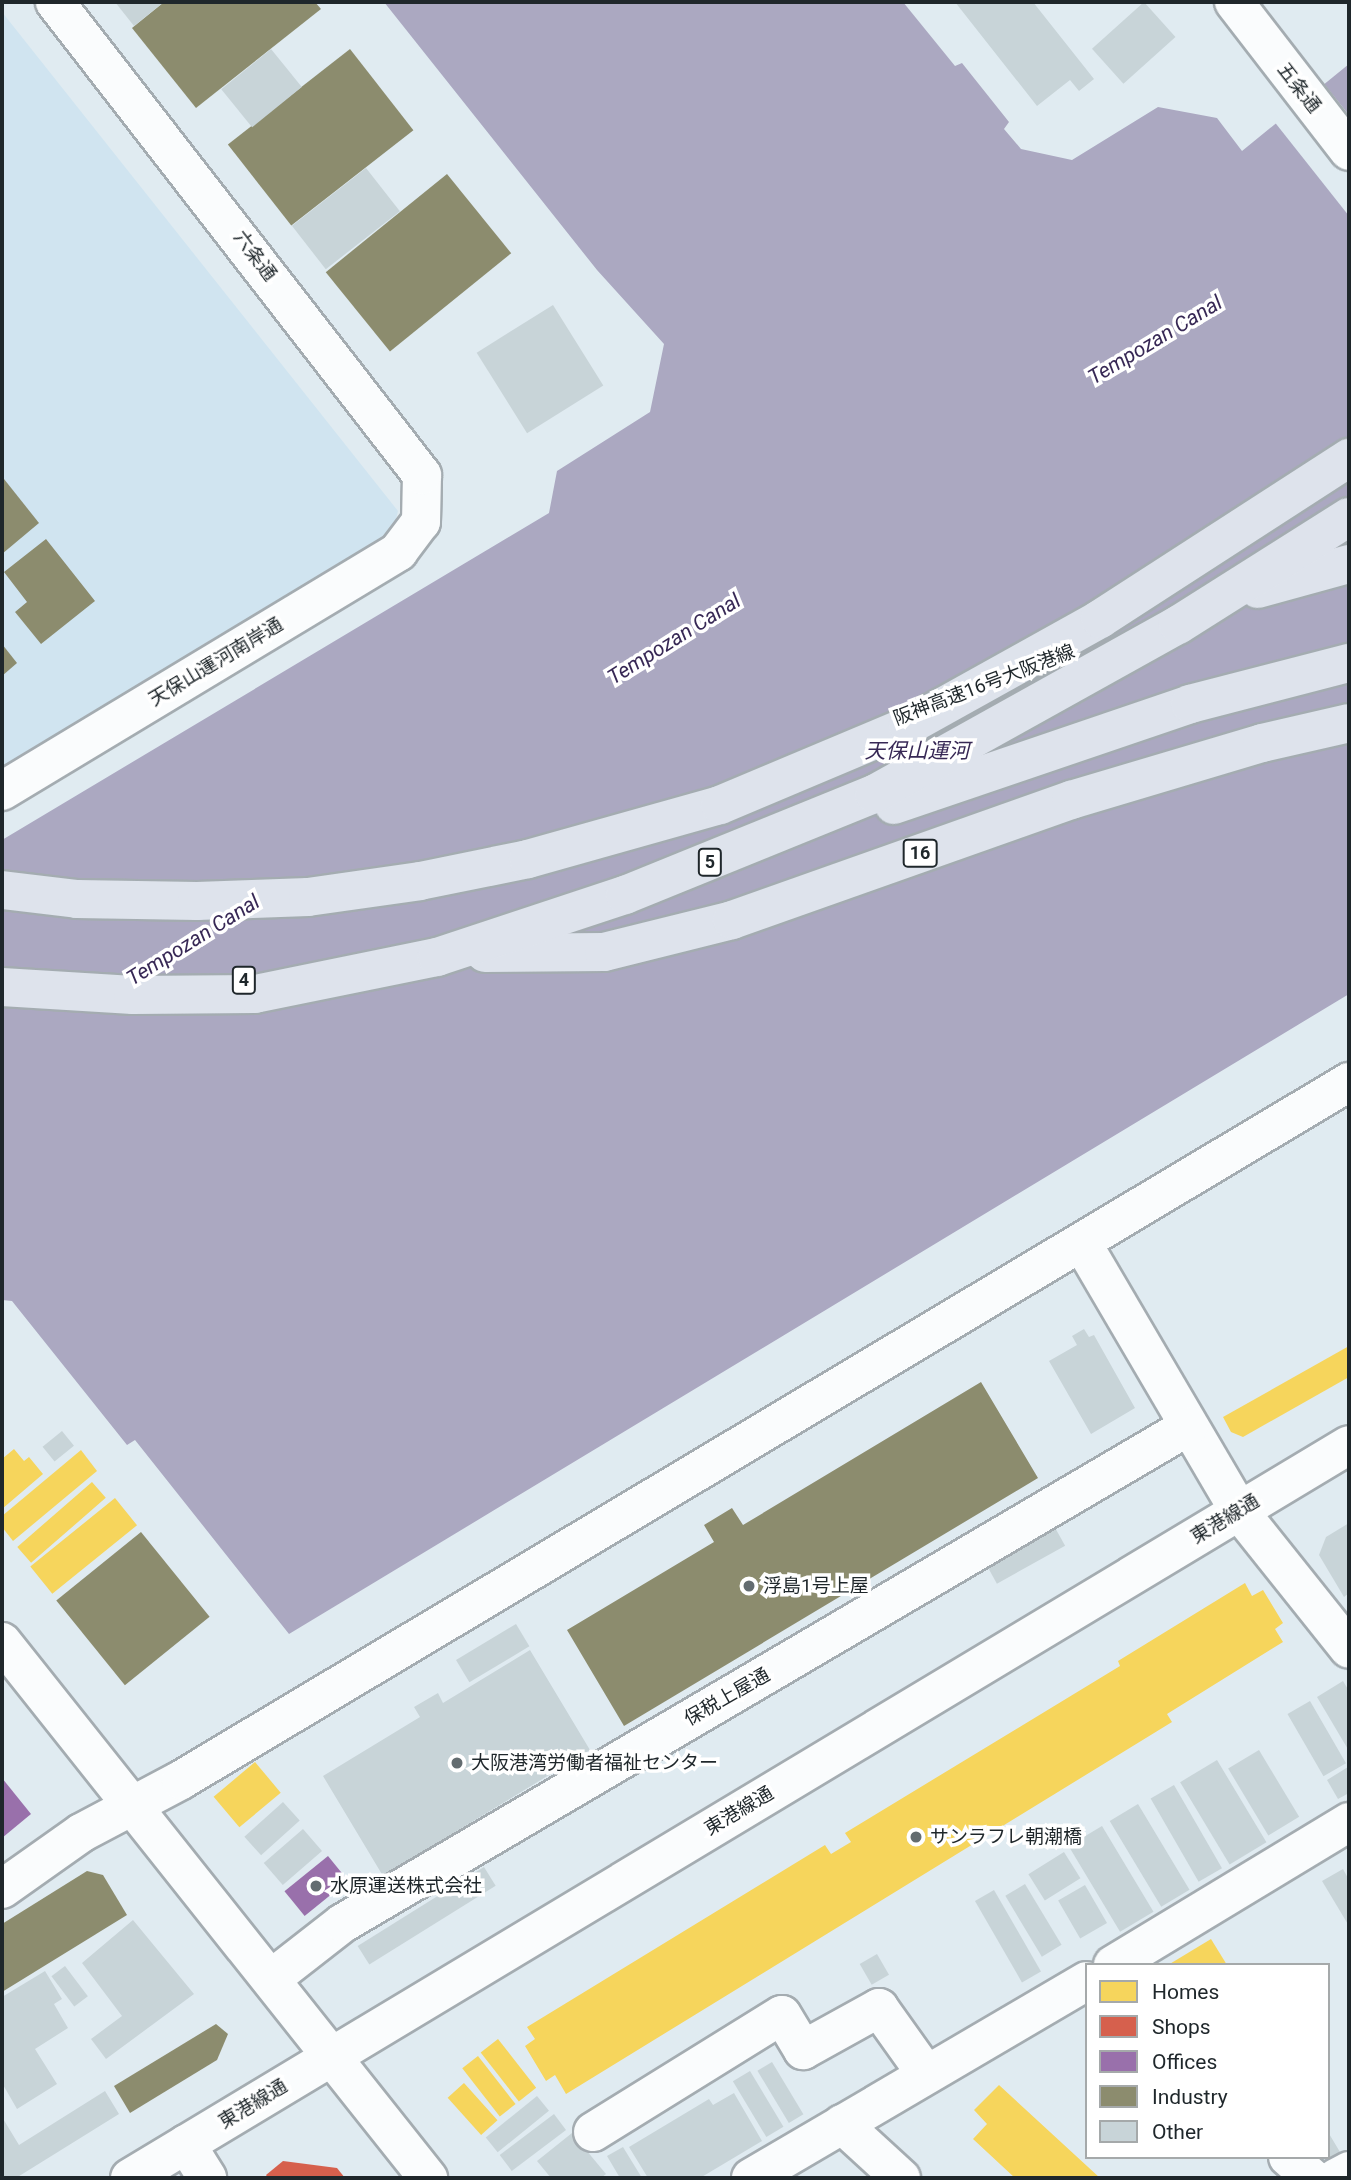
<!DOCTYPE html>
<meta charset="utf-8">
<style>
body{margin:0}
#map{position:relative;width:1351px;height:2180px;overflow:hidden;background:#e0ebf1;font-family:Roboto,"Noto Sans JP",sans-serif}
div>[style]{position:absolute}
.built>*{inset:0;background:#d0e4f0}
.water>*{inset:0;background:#aba8c1}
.pier>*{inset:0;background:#e0ebf1}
.homes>*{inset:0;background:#f6d55c;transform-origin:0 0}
.shops>*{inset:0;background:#d6604d}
.offices>*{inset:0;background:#9970ab;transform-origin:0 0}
.industry>*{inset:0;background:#8c8c6e;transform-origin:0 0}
.building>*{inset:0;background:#c8d4d8;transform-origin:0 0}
.roads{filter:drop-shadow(2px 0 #a4acb1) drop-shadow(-2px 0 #a4acb1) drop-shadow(0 2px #a4acb1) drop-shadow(0 -2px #a4acb1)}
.minor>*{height:38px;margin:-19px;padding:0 19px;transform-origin:19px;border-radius:19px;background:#fafcfd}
.highway>*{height:38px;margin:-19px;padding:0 19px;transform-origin:19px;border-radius:19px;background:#dee3ec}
.dots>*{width:19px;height:19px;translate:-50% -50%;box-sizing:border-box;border:4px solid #fff;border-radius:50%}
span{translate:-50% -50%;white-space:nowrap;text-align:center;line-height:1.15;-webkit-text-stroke:7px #fff;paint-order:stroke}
.shield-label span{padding:2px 5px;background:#fff;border:2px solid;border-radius:5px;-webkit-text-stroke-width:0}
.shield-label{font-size:18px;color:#1f272b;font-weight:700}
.street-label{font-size:19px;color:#1f272b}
.poi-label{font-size:19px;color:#1f272b}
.left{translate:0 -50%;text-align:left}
.water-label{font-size:21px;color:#372855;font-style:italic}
.frame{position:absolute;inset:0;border:4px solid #1f272b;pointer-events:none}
.legend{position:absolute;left:1085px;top:1963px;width:245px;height:196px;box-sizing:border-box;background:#fff;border:2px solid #a5a9aa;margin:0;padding:9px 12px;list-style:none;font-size:21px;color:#1f272b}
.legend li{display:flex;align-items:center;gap:14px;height:35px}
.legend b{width:35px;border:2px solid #a5a9aa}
</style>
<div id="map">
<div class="built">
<i style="clip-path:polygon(2px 12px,398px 511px,392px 536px,2px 771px)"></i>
</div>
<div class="water">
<i style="clip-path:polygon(384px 2px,903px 2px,955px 66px,962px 63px,1009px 122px,1004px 129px,1021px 149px,1072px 160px,1158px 107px,1217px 118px,1242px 151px,1349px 64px,1349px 994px,289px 1634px,135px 1440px,127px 1445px,12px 1301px,2px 1300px,2px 840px,549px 513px,557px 471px,650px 412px,664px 344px,597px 270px)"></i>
</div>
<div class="pier">
<i style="clip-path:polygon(1321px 80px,1349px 115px,1349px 216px,1273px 120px)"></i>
</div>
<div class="homes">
<i style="clip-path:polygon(1349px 1346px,1349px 1377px,1243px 1437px,1231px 1432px,1223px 1417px)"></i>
<i style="clip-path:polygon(14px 1449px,24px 1461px,29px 1457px,43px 1474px,2px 1509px,2px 1459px)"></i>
<i style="clip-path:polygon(81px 1450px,97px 1471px,13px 1541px,2px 1527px,2px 1516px)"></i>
<i style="left:92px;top:1482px;width:21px;height:99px;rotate:49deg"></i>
<i style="left:115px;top:1498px;width:35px;height:109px;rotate:51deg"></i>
<i style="clip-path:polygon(1245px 1583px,1252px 1596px,1263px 1590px,1283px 1623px,1275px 1629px,1283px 1642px,1167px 1714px,1172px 1722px,566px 2094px,555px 2075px,546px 2081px,525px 2046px,535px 2039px,527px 2027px,825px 1845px,831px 1854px,851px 1842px,845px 1833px,1120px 1666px,1118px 1661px)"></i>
<i style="left:255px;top:1762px;width:40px;height:54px;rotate:50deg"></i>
<i style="clip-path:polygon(1211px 1939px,1227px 1965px,1168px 1965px)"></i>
<i style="left:498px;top:2039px;width:62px;height:22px;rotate:52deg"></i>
<i style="left:478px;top:2056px;width:61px;height:20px;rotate:52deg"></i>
<i style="left:464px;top:2083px;width:50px;height:22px;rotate:48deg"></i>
<i style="clip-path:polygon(999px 2085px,1100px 2178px,1015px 2178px,973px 2139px,987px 2124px,974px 2110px)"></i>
</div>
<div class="shops">
<i style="clip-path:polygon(283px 2161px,337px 2168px,345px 2178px,268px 2178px,266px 2175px)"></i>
</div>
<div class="offices">
<i style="clip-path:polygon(2px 1778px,31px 1814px,2px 1838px)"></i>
<i style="left:328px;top:1856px;width:32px;height:56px;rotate:51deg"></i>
</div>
<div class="industry">
<i style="clip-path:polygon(164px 2px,315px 2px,321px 9px,196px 108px,132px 28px)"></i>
<i style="left:350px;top:49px;width:103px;height:155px;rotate:52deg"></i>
<i style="left:447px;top:174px;width:102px;height:156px;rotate:51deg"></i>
<i style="clip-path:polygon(4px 479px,39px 523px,2px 554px,2px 481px)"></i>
<i style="clip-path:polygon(46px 539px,95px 601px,41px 644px,15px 612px,27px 602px,4px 572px)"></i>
<i style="clip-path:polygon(2px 644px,17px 663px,2px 676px)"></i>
<i style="clip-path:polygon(981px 1382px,1038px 1478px,624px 1726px,567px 1630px,714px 1542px,704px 1525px,732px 1508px,743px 1525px)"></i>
<i style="left:141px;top:1532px;width:109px;height:109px;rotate:51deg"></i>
<i style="clip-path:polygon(87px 1871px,103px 1875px,127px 1915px,2px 1992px,2px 1924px)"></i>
<i style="clip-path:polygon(216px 2024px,228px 2034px,217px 2060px,130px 2113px,114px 2086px)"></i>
</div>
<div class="building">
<i style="clip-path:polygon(115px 2px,164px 2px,134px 26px)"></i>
<i style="clip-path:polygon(955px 2px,1033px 2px,1094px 79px,1079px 91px,1070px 80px,1037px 106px)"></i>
<i style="left:1144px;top:2px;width:47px;height:70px;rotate:48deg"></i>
<i style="left:271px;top:49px;width:49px;height:64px;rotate:51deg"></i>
<i style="left:366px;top:168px;width:55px;height:94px;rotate:52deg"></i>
<i style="left:553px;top:305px;width:95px;height:90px;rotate:58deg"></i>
<i style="clip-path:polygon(1084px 1329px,1089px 1337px,1094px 1335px,1135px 1408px,1091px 1434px,1049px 1361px,1077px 1345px,1072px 1336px)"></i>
<i style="left:62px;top:1431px;width:19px;height:25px;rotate:51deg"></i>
<i style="clip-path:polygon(1349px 1523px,1349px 1593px,1344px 1597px,1319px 1555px,1326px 1537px)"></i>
<i style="left:1053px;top:1524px;width:25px;height:78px;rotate:61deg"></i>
<i style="left:516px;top:1624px;width:26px;height:70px;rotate:59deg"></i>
<i style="clip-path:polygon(530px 1650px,590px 1750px,383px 1876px,323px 1776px,420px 1717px,414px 1707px,438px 1693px,443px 1703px)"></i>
<i style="clip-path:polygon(1343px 1681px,1349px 1691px,1349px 1751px,1317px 1697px)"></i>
<i style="left:1310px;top:1701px;width:72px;height:26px;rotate:60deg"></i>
<i style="left:1259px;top:1750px;width:78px;height:36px;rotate:59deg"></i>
<i style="left:1217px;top:1760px;width:96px;height:43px;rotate:59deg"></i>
<i style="clip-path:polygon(1348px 1767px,1349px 1793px,1338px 1799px,1327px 1780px)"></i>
<i style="left:1174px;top:1785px;width:96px;height:27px;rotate:60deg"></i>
<i style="left:283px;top:1802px;width:25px;height:52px;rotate:48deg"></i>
<i style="left:1138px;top:1804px;width:100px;height:33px;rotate:59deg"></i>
<i style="left:1102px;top:1826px;width:100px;height:39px;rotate:59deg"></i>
<i style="left:303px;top:1829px;width:29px;height:52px;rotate:49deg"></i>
<i style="left:1064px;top:1852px;width:31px;height:42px;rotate:58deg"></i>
<i style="left:484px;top:1867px;width:22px;height:149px;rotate:58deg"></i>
<i style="clip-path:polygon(1343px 1869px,1349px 1880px,1349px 1926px,1322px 1881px)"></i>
<i style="left:1025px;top:1884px;width:71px;height:23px;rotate:59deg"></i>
<i style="left:1085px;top:1885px;width:44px;height:31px;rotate:60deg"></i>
<i style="left:994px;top:1890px;width:94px;height:22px;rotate:60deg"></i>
<i style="clip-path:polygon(133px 1920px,194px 1994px,106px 2059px,91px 2039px,122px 2016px,82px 1963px)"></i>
<i style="left:877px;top:1954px;width:24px;height:20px;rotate:60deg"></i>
<i style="left:65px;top:1966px;width:38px;height:17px;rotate:53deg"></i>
<i style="clip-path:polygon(45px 1971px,62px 1999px,54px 2004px,68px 2028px,35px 2049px,57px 2084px,17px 2109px,2px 2083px,2px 1997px)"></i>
<i style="left:772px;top:2062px;width:61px;height:17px;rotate:59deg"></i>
<i style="left:750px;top:2071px;width:65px;height:20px;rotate:59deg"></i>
<i style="clip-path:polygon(105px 2091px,119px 2114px,16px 2178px,2px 2178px,2px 2117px,19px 2145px)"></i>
<i style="clip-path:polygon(734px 2093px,762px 2141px,700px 2178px,648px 2178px,629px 2147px,709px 2099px,713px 2105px)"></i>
<i style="left:537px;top:2096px;width:19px;height:66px;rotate:51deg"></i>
<i style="left:554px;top:2114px;width:20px;height:68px;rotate:53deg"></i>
<i style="clip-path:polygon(1328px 2132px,1340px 2152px,1327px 2161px,1324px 2157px,1328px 2157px)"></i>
<i style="clip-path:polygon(572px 2133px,606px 2174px,601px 2178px,551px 2178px,537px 2161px)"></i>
<i style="clip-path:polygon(623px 2147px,642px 2178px,620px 2178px,607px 2156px)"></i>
</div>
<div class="roads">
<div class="minor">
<i style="left:1234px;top:2px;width:188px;rotate:52.3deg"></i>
<i style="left:2px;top:791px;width:463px;rotate:-31.1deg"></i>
<i style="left:398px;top:552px;width:38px;rotate:-53deg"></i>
<i style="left:421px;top:522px;width:47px;rotate:-88.8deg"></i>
<i style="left:422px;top:475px;width:599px;rotate:-127.81deg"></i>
<i style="left:1082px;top:1243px;width:311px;rotate:59.6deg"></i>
<i style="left:1239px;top:1511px;width:176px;rotate:51.4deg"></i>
<i style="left:2px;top:1642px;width:685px;rotate:51.52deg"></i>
<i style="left:2px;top:1889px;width:97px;rotate:-35.3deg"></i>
<i style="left:81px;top:1833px;width:113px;rotate:-27.9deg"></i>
<i style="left:181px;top:1780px;width:1361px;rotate:-30.86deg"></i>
<i style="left:1113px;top:1965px;width:276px;rotate:-31.2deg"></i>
<i style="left:271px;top:1979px;width:91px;rotate:-37.9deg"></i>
<i style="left:343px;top:1923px;width:981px;rotate:-30.43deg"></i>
<i style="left:842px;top:2124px;width:80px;rotate:42.5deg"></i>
<i style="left:593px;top:2132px;width:222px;rotate:-31.8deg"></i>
<i style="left:782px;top:2015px;width:41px;rotate:59deg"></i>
<i style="left:803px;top:2050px;width:87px;rotate:-28.9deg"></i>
<i style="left:879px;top:2008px;width:81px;rotate:54.5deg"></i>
<i style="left:186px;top:2144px;width:40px;rotate:58deg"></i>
<i style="left:1288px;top:2157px;width:32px;rotate:41deg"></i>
<i style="left:130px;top:2178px;width:1422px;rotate:-31.02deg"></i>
<i style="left:751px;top:2178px;width:389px;rotate:-30.4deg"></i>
<i style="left:1336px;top:2178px;width:15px;rotate:-28deg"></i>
</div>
<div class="highway">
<i style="left:1258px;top:589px;width:94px;rotate:-15.4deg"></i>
<i style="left:894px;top:805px;width:313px;rotate:-18.8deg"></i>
<i style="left:1190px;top:704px;width:164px;rotate:-14.5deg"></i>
<i style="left:2px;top:890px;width:76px;rotate:6.8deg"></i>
<i style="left:77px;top:899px;width:120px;rotate:1deg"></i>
<i style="left:197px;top:901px;width:111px;rotate:-2.1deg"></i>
<i style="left:308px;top:897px;width:113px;rotate:-8.1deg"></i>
<i style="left:420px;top:881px;width:110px;rotate:-11.5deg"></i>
<i style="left:528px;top:859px;width:199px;rotate:-15.7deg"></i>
<i style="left:720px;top:805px;width:204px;rotate:-22.8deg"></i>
<i style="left:908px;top:726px;width:220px;rotate:-29.1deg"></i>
<i style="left:1100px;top:619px;width:297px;rotate:-32.9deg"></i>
<i style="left:485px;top:953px;width:119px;rotate:-0.5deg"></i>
<i style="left:604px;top:952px;width:132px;rotate:-14deg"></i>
<i style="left:732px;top:920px;width:360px;rotate:-19.5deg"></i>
<i style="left:1071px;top:800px;width:199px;rotate:-16.6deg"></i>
<i style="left:1262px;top:743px;width:89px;rotate:-12.9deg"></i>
<i style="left:2px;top:987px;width:131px;rotate:3.5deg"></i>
<i style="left:133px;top:995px;width:122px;rotate:-0.5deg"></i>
<i style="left:255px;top:994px;width:186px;rotate:-11.5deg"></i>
<i style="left:437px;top:957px;width:198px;rotate:-18.3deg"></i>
<i style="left:625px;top:895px;width:269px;rotate:-22.1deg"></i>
<i style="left:874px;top:794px;width:348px;rotate:-29.1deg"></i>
<i style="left:1178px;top:625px;width:202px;rotate:-32.3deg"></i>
</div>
</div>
<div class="dots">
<i style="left:749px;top:1586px;background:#636c70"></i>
<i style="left:457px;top:1763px;background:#636c70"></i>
<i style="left:916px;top:1837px;background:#636c70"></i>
<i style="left:316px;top:1886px;background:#636c70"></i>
</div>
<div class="shield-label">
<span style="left:920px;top:853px">16</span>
<span style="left:710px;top:862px">5</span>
<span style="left:244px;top:980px">4</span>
</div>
<div class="street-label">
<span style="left:1299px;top:88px;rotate:52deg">五条通</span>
<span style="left:255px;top:256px;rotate:53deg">六条通</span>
<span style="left:216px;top:662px;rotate:-31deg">天保山運河南岸通</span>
<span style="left:984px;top:685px;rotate:-21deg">阪神高速16号大阪港線</span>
<span style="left:1225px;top:1519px;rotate:-31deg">東港線通</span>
<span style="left:727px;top:1697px;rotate:-30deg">保税上屋通</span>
<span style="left:739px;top:1811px;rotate:-31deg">東港線通</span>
<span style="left:253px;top:2104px;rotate:-31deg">東港線通</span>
</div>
<div class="poi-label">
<span class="left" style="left:763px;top:1586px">浮島1号上屋</span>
<span class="left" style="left:471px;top:1763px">大阪港湾労働者福祉センター</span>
<span class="left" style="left:930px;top:1837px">サンラフレ朝潮橋</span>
<span class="left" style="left:330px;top:1886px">水原運送株式会社</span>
</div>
<div class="water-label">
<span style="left:1155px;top:340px;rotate:-31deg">Tempozan Canal</span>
<span style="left:674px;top:639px;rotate:-32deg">Tempozan Canal</span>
<span style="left:917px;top:751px">天保山運河</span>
<span style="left:193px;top:940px;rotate:-32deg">Tempozan Canal</span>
</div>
<div class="frame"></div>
<ul class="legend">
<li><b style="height:19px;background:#f6d55c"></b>Homes</li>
<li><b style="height:19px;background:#d6604d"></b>Shops</li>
<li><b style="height:19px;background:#9970ab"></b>Offices</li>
<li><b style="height:19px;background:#8c8c6e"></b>Industry</li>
<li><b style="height:19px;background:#c8d4d8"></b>Other</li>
</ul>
</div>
